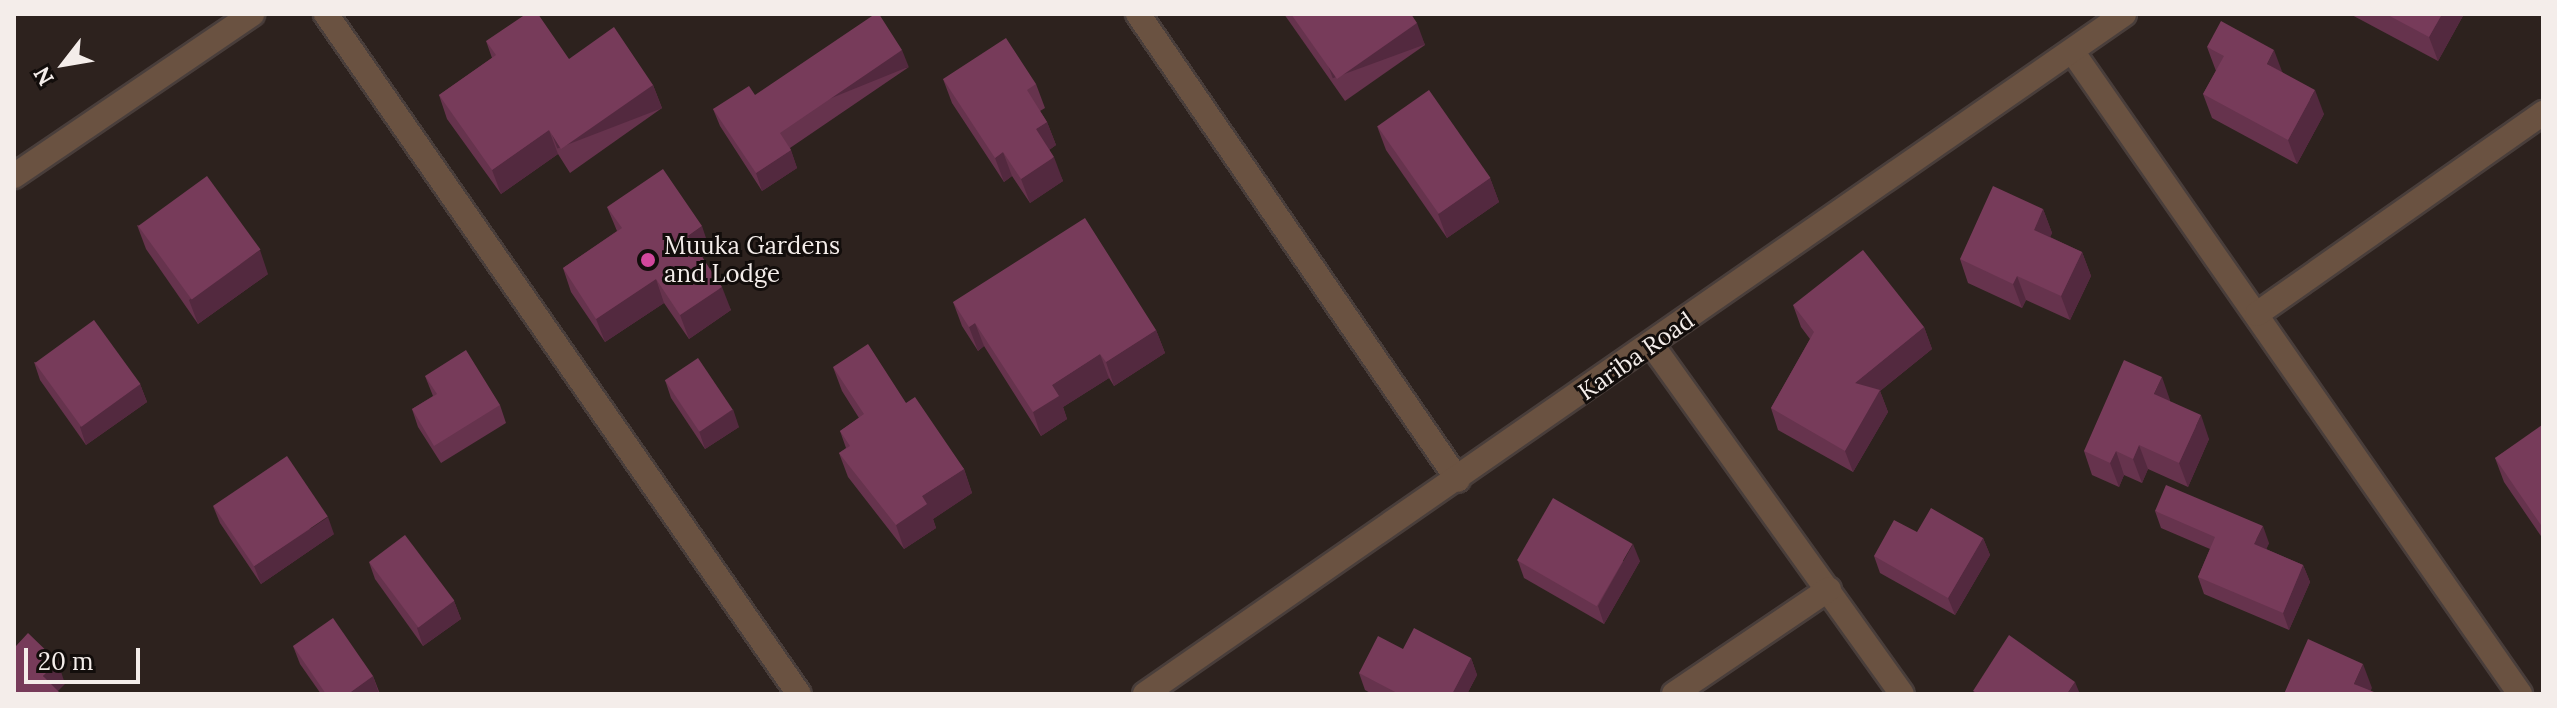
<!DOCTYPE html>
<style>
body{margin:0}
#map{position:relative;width:2557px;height:708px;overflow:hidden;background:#2d221e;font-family:Lora,serif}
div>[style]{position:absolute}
.roads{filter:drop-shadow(2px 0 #493e3b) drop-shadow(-2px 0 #493e3b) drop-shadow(0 2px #493e3b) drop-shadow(0 -2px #493e3b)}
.minor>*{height:24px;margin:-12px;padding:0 12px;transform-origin:12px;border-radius:12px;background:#6a5241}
.wall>*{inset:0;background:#66334d}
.shaded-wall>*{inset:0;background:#53293f;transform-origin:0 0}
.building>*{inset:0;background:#773b5a;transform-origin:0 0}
.dots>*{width:22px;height:22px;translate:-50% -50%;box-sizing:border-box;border:4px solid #120d0b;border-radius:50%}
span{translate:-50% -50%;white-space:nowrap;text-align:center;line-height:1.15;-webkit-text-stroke:6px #120d0b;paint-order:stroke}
.poi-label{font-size:24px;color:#f4edea}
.left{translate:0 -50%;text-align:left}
.street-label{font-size:24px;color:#f4edea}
.frame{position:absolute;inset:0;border:16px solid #f4edea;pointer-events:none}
.north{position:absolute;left:24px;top:24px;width:80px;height:80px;-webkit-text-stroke:6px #120d0b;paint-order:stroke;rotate:239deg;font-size:22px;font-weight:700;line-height:32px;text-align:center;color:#f4edea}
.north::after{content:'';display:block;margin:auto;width:28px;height:36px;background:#f4edea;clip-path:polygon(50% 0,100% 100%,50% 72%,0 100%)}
.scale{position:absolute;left:24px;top:648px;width:116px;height:36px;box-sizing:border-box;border:4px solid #f4edea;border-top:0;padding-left:10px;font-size:24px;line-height:28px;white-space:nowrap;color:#f4edea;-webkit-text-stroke:6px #120d0b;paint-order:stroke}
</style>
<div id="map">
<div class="roads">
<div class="minor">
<i style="left:326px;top:14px;width:828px;rotate:55.18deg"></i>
<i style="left:1138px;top:14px;width:565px;rotate:55.52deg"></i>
<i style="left:2072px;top:51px;width:784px;rotate:55.13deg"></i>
<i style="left:14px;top:176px;width:288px;rotate:-34.2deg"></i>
<i style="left:2257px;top:314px;width:350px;rotate:-35.1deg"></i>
<i style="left:1652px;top:345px;width:429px;rotate:54.4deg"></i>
<i style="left:1145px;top:694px;width:1192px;rotate:-34.78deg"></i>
<i style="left:1674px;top:694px;width:187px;rotate:-34.1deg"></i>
</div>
</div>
<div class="wall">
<i style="clip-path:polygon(1284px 14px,1411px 14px,1425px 45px,1345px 101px)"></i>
<i style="clip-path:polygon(2350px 14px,2464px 14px,2438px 61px)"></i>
<i style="clip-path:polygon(486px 41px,569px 59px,653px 85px,662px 108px,570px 173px,558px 154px,501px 194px,447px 119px,439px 95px,492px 58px)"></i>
<i style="clip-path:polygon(2207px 47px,2282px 72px,2324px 114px,2297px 164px,2212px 118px,2203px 94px,2216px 71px)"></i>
<i style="clip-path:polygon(909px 67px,790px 148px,797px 168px,762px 191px,720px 126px,713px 109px,755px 95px)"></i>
<i style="clip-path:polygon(943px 79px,1036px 84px,1045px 108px,1040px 111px,1047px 122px,1056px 145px,1049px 150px,1063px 181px,1030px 203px,1012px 176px,1004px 182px,952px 103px)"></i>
<i style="clip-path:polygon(1377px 126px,1490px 178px,1499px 202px,1447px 238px,1386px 150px)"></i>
<i style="clip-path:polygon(607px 207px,710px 250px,702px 256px,731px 310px,689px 339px,664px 303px,605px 342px,571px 292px,563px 268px,617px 231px)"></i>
<i style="clip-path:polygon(2043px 209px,2052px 233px,2050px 237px,2082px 252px,2091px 276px,2070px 320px,2026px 300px,2022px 308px,1968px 283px,1960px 259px)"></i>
<i style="clip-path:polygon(137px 225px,268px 274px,198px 324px,146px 249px)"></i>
<i style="clip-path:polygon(953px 302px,1156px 330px,1165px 353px,1114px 386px,1109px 378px,1063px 407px,1067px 419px,1041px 436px,984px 346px,978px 351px,962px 326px)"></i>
<i style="clip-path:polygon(1793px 305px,1924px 327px,1932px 349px,1880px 391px,1888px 412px,1853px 472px,1778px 430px,1771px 408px,1810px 339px,1801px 327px)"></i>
<i style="clip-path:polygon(34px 362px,140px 384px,147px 402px,86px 445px,40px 380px)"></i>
<i style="clip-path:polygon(833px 367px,906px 403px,964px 469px,972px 493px,933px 519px,936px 528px,904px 549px,848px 477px,839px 453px,846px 448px,840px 431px,859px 418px,842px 391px)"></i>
<i style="clip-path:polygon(425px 376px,500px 405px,506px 423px,441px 463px,418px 427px,412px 409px,433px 396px)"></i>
<i style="clip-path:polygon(665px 380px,739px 427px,705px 449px,671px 398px)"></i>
<i style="clip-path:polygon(2170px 400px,2170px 402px,2209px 439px,2188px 487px,2148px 469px,2142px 483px,2124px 475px,2119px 487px,2092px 475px,2084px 451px)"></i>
<i style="clip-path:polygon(2543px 426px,2543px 539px,2504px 482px,2495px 458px)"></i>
<i style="clip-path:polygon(213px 506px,334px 534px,261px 584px,220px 523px)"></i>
<i style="clip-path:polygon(2155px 511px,2269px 543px,2266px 549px,2303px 565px,2310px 582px,2289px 630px,2204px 594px,2198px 577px,2210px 549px,2161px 528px)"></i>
<i style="clip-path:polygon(1917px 532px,1983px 538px,1990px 555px,1955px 615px,1880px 573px,1874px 556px)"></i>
<i style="clip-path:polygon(1518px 561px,1640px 561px,1604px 624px,1524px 578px)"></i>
<i style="clip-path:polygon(369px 562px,454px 601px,461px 619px,423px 646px,375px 579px)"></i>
<i style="clip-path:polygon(293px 646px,373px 676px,380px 694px,321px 694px,300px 664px)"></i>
<i style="clip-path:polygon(1403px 649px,1471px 658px,1477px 675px,1467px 694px,1372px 694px,1365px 690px,1359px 673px)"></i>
</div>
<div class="shaded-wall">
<i style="clip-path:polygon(2442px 14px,2464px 14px,2438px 61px,2429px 37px)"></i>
<i style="left:1417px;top:23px;width:23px;height:98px;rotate:70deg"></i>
<i style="left:902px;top:50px;width:18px;height:148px;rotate:68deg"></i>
<i style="clip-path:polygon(2274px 50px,2283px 74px,2267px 64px)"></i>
<i style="left:653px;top:85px;width:25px;height:112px;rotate:69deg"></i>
<i style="clip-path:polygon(2315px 90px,2324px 114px,2297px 164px,2288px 140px)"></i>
<i style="clip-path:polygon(1047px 122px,1056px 145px,1045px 153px,1036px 129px)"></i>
<i style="clip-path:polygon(549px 130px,558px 154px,501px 194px,492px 170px)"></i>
<i style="clip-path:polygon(791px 150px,797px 168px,762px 191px,756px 173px)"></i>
<i style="clip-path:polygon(1003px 152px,1012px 176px,1004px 182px,995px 158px)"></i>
<i style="clip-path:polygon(1054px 157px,1063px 181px,1030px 203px,1021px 179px)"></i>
<i style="clip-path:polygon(1490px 178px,1499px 202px,1447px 238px,1438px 214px)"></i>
<i style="clip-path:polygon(2043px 209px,2052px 233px,2043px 253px,2034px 230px)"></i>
<i style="clip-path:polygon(702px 226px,710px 250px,697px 259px,688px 236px)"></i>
<i style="clip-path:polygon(260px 250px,268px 274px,198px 324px,189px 300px)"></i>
<i style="clip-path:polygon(2082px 252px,2091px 276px,2070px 320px,2061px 296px)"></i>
<i style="clip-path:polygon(2017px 276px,2026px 300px,2022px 308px,2013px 284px)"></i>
<i style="clip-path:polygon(656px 279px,664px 303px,605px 342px,596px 319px)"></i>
<i style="clip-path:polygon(722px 287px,731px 310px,689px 339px,680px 315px)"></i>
<i style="clip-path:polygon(975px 323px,984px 346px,978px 351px,969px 327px)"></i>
<i style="clip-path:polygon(1924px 327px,1932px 349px,1880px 391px,1888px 412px,1853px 472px,1845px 451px,1855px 383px)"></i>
<i style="clip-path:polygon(1156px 330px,1165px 353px,1114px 386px,1106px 362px)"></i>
<i style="clip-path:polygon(1100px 354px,1109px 378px,1063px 407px,1067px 419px,1041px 436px,1033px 412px,1052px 385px)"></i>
<i style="clip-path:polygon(2162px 377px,2170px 400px,2163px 418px,2154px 394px)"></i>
<i style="clip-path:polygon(140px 384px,147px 402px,86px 445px,80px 427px)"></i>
<i style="clip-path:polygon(733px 409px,739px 427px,705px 449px,699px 431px)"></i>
<i style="clip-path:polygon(2201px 415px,2209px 439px,2188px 487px,2179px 463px)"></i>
<i style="clip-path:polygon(2139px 445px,2148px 469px,2142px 483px,2133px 459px)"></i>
<i style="clip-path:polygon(2116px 451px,2124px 475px,2119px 487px,2110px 463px)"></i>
<i style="clip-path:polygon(964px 469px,972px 493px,933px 519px,936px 528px,904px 549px,896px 525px,922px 496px)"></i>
<i style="clip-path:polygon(328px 517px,334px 534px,261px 584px,254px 566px)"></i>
<i style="clip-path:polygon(2263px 526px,2269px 543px,2261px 562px,2254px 544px)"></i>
<i style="clip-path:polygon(1983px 538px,1990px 555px,1955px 615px,1948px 598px)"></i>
<i style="clip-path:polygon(1633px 544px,1640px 561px,1604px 624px,1598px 606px)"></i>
<i style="clip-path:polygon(2303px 565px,2310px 582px,2289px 630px,2283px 613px)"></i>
<i style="clip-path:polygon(454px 601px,461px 619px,423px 646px,417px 628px)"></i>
<i style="clip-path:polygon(1471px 658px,1477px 675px,1467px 694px,1452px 694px)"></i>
<i style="clip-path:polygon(58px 662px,65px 684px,55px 694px,43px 676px)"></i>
<i style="clip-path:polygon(2363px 664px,2372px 688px,2369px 694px,2354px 684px)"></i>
<i style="clip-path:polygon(373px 676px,379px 694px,348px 694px)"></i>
<i style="clip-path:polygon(2075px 682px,2080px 694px,2067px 694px)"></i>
</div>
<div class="building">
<i style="clip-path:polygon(526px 14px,538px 14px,569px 59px,614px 27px,653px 85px,561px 149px,549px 130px,492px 170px,439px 95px,496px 55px,486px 41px)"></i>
<i style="clip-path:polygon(875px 14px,879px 14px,902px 50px,780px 133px,791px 150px,756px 173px,713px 109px,749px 86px,755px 95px)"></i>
<i style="clip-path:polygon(1291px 14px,1411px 14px,1417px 23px,1337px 79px)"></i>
<i style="clip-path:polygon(2386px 14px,2442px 14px,2429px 37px)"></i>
<i style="clip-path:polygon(2221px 21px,2274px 50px,2267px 64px,2315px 90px,2288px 140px,2203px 94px,2224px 56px,2207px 47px)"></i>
<i style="clip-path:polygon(1006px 38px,1036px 84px,1027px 90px,1047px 122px,1036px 129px,1054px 157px,1021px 179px,1003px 152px,995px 158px,943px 79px)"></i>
<i style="left:1429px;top:90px;width:107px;height:63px;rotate:55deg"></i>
<i style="clip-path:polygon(663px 169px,702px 226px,688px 236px,722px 287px,680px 315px,656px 279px,596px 319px,563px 268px,622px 228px,607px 207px)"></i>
<i style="left:207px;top:176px;width:91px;height:85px;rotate:54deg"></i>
<i style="clip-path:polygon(1993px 186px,2043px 209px,2034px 230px,2082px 252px,2061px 296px,2017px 276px,2013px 284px,1960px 259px)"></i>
<i style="clip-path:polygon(1085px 218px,1156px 330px,1106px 362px,1100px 354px,1052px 385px,1059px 396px,1033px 412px,975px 323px,969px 327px,953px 302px)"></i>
<i style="clip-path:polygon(1863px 250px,1924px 327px,1855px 383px,1880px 390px,1845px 451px,1771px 408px,1814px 332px,1793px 305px)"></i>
<i style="left:94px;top:320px;width:79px;height:73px;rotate:54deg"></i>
<i style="clip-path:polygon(868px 344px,906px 403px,915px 397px,964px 469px,922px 496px,927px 504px,896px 525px,839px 453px,850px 446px,840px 431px,864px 414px,833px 367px)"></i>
<i style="clip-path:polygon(466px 350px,500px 405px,434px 446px,412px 409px,437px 394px,425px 376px)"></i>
<i style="left:698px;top:358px;width:62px;height:40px;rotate:56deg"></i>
<i style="clip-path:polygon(2124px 360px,2162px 377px,2154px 394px,2201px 415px,2179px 463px,2139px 445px,2133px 459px,2116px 451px,2110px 463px,2084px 451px)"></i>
<i style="clip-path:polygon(2542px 425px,2543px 426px,2543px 528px,2495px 458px)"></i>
<i style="left:287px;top:456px;width:73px;height:89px;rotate:56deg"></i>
<i style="clip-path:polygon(2166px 485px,2263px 526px,2254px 544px,2303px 565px,2283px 613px,2198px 577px,2215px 537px,2155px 511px)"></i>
<i style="left:1553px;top:498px;width:92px;height:72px;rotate:30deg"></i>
<i style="clip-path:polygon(1931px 508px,1983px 538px,1948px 598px,1874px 556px,1894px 520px,1917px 532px)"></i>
<i style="left:405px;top:535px;width:82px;height:45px;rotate:53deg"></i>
<i style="clip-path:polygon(333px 618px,373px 676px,348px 694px,326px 694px,293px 646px)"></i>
<i style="clip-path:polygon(1414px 628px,1471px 658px,1452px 694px,1399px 694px,1359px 673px,1378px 636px,1403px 649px)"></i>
<i style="clip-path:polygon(28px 633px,58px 662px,43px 676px,61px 694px,14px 694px,14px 644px,16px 646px)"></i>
<i style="clip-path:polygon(2009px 635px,2075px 682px,2067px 694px,1978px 694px,1973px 691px)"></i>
<i style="clip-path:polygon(2308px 639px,2363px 664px,2354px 684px,2379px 694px,2284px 694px)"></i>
</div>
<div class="dots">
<i style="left:648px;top:260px;background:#d1479c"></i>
</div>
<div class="poi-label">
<span class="left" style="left:664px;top:260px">Muuka Gardens<br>and Lodge</span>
</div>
<div class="street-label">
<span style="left:1636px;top:356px;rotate:-35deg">Kariba Road</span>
</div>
<div class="frame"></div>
<div class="north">N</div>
<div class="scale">20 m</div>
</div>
